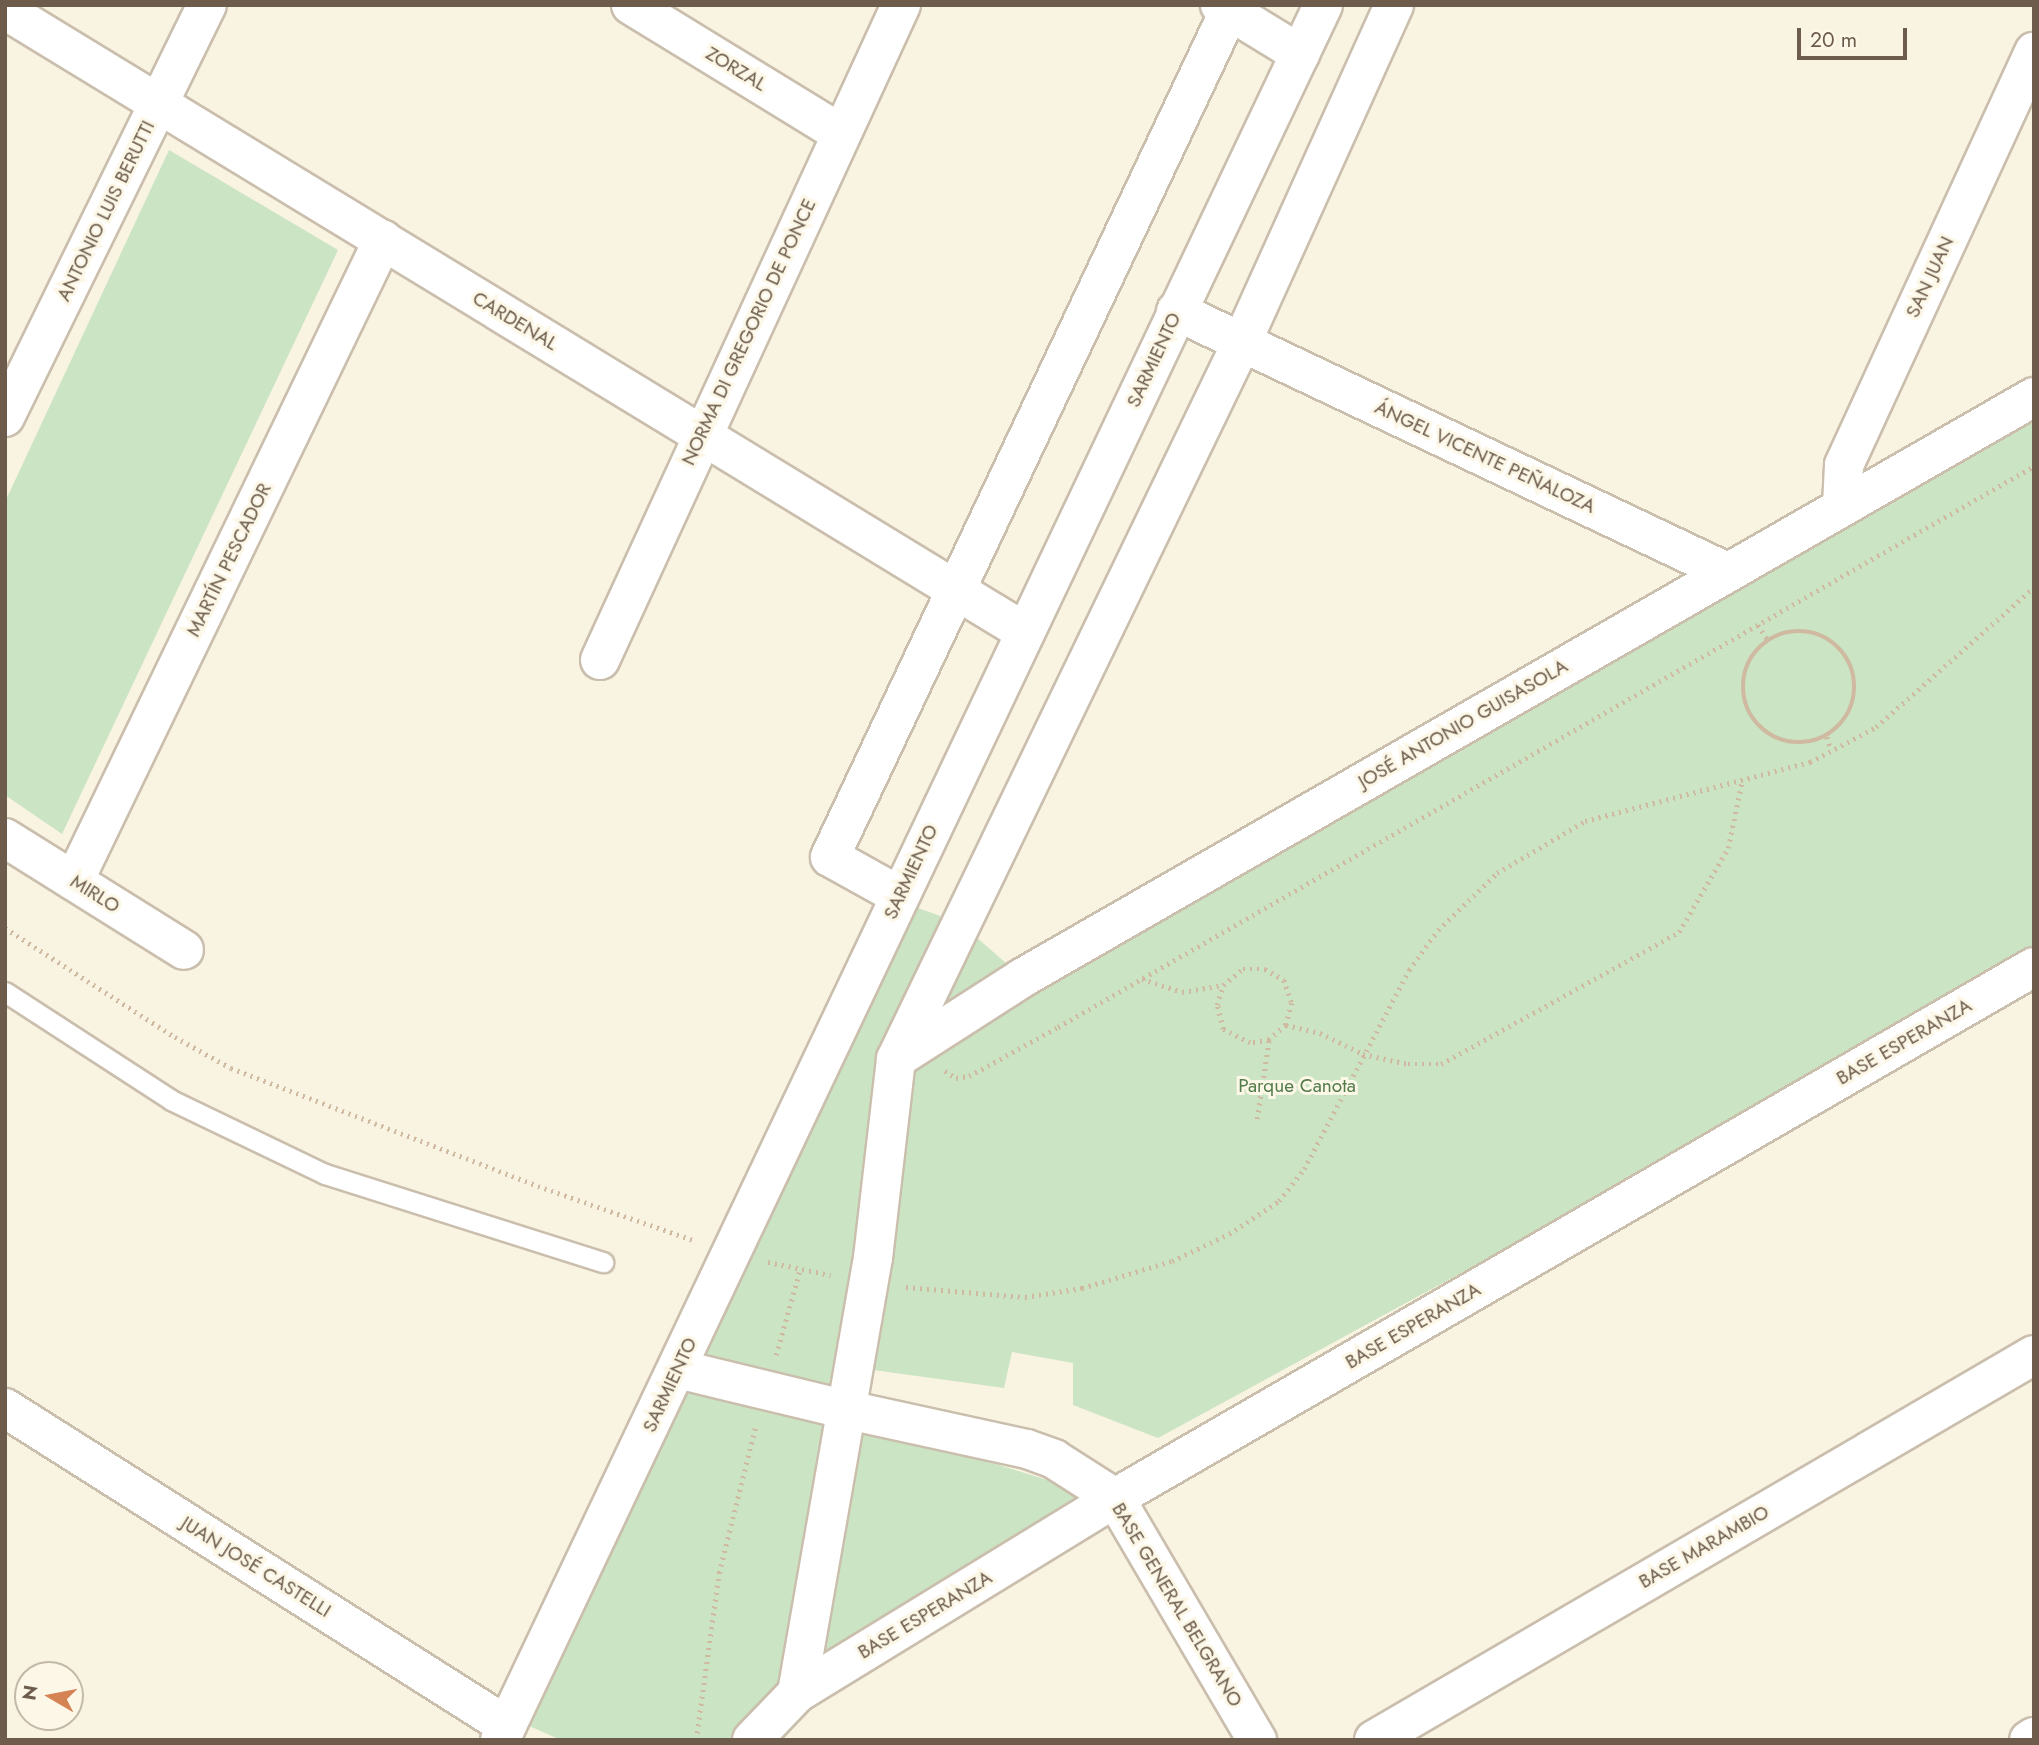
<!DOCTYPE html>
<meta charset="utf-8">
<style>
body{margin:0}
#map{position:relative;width:2039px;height:1745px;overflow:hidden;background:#f9f3e2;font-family:Jost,sans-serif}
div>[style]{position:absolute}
.green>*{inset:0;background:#cbe4c3}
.path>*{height:4.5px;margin-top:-2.25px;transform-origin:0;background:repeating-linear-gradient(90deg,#cfb9a1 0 2px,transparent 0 7px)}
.path>.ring{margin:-2.25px;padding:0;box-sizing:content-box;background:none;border:4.5px solid #cfb9a1;border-radius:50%}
.roads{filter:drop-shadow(2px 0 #cabead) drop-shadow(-2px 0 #cabead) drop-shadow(0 2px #cabead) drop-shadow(0 -2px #cabead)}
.service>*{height:19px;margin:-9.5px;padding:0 9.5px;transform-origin:9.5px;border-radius:9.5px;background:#fff}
.minor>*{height:38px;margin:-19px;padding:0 19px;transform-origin:19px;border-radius:19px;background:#fff}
.tertiary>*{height:38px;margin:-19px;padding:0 19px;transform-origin:19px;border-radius:19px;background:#fff}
.secondary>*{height:38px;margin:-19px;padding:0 19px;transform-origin:19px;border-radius:19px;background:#fff}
span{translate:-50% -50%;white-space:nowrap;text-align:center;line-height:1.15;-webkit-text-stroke:6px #fcf7e7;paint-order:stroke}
.street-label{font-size:19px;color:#6d5c4c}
.park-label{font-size:19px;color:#537c4b}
.frame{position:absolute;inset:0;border:7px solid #6d5c4c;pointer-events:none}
.north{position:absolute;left:14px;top:1661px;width:70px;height:70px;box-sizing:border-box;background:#fcf7e7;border:2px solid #c3b9a9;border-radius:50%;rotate:280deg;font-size:19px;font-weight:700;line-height:28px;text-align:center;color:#6d5c4c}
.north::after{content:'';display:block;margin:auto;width:24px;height:32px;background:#d58355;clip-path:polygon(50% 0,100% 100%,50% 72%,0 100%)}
.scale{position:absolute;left:1797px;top:28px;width:110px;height:32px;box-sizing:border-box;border:4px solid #6d5c4c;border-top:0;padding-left:9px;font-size:21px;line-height:24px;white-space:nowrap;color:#6d5c4c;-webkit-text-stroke:5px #fcf7e7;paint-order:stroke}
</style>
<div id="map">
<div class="green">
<i style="clip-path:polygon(169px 150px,338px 250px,62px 834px,5px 795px,5px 502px)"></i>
<i style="clip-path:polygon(2034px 416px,2034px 961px,1158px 1438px,1073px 1405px,1073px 1363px,1012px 1352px,1004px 1388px,859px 1368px,891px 1062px,845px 1399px,692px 1364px,901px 902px,960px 923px,1007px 964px,1826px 536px)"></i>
<i style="clip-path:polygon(680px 1378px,845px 1417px,792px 1691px,745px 1740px,561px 1740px,518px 1721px)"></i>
<i style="clip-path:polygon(852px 1419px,1108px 1499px,800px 1688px)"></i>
</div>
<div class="path">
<i style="left:1758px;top:625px;width:18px;rotate:56deg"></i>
<i class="ring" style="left:1743px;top:631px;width:107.5px;height:107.5px"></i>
<i style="left:1827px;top:737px;width:14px;rotate:73deg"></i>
<i style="left:5px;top:928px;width:202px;rotate:32.7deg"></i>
<i style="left:175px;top:1037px;width:64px;rotate:29deg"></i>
<i style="left:231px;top:1068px;width:329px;rotate:21deg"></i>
<i style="left:538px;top:1186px;width:167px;rotate:19.2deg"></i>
<i style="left:1142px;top:979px;width:42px;rotate:18deg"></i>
<i style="left:1182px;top:992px;width:42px;rotate:-9.7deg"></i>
<i style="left:1223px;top:985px;width:26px;rotate:-39deg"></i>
<i style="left:1243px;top:969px;width:22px"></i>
<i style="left:1265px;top:969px;width:22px;rotate:30deg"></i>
<i style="left:1284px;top:980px;width:24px;rotate:71deg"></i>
<i style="left:1292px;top:1003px;width:23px;rotate:105deg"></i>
<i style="left:1286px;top:1025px;width:23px;rotate:139deg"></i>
<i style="left:1269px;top:1040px;width:19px;rotate:171deg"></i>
<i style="left:1250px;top:1043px;width:30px;rotate:-153deg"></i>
<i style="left:1223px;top:1029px;width:25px;rotate:-104deg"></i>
<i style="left:1217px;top:1005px;width:21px;rotate:-73deg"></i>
<i style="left:1286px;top:1025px;width:35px;rotate:13deg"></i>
<i style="left:1320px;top:1033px;width:48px;rotate:26deg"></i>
<i style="left:1363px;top:1054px;width:46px;rotate:12.5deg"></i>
<i style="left:1408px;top:1064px;width:33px"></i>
<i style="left:1441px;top:1064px;width:272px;rotate:-29deg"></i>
<i style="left:1679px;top:932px;width:97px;rotate:-59.7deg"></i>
<i style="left:1728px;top:848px;width:68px;rotate:-78.2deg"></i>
<i style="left:945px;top:1071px;width:13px;rotate:32deg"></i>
<i style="left:956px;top:1078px;width:13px;rotate:-9deg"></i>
<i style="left:969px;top:1076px;width:102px;rotate:-28.8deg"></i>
<i style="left:1058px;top:1027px;width:1126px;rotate:-29.89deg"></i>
<i style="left:1257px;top:1119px;width:80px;rotate:-81.4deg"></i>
<i style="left:768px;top:1262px;width:64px;rotate:11.7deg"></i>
<i style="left:906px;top:1287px;width:119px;rotate:4.8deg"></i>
<i style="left:1025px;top:1297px;width:58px;rotate:-9deg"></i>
<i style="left:1082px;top:1288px;width:94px;rotate:-16.7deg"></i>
<i style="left:1172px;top:1261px;width:63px;rotate:-25.3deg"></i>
<i style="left:1229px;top:1234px;width:60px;rotate:-33.4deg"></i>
<i style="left:1279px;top:1201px;width:41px;rotate:-52deg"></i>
<i style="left:1304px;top:1169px;width:225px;rotate:-62.2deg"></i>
<i style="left:1409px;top:970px;width:49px;rotate:-54.1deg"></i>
<i style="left:1438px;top:930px;width:82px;rotate:-44deg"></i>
<i style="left:1497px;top:873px;width:102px;rotate:-30.6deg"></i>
<i style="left:1585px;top:821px;width:233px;rotate:-14.7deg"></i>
<i style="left:1810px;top:762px;width:75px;rotate:-27.9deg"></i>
<i style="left:1876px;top:727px;width:211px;rotate:-41.5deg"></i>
<i style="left:776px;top:1355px;width:89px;rotate:-74.4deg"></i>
<i style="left:696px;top:1740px;width:169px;rotate:-82.2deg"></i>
<i style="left:719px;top:1573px;width:153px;rotate:-76deg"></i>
</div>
<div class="roads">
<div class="service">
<i style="left:5px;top:992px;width:198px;rotate:33deg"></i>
<i style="left:171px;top:1100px;width:171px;rotate:25.7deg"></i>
<i style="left:325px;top:1174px;width:292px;rotate:17.6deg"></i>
</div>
<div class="minor">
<i style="left:631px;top:5px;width:245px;rotate:31.5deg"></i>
<i style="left:1220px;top:5px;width:94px;rotate:31.5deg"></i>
<i style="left:5px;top:10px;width:1195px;rotate:31.38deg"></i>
<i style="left:1176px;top:311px;width:610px;rotate:25.35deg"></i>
<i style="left:5px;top:417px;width:459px;rotate:-63.9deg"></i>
<i style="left:1842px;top:506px;width:41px;rotate:-87.2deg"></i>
<i style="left:1844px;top:465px;width:455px;rotate:-65.3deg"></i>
<i style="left:600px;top:660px;width:721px;rotate:-65.32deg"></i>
<i style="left:5px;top:838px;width:211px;rotate:32deg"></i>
<i style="left:74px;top:881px;width:712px;rotate:-64.26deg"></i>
<i style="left:900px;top:896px;width:80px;rotate:-150.9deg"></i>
<i style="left:830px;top:857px;width:942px;rotate:-64.74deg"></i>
<i style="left:896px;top:1059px;width:150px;rotate:-32.7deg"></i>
<i style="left:1022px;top:978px;width:1167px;rotate:-29.86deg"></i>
<i style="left:5px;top:1408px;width:594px;rotate:32.35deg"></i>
<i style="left:1115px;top:1498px;width:281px;rotate:59.6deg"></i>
<i style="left:1374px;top:1740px;width:764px;rotate:-30.26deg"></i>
<i style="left:2029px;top:1740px;width:6px;rotate:-31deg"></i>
</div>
<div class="tertiary">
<i style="left:848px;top:1410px;width:183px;rotate:12.3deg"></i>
<i style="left:1027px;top:1449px;width:29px;rotate:20deg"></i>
<i style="left:1054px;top:1459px;width:72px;rotate:32.6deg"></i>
<i style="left:797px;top:1693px;width:373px;rotate:-31.5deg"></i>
<i style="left:1115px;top:1498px;width:1061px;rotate:-30.02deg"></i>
</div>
<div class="secondary">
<i style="left:678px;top:1369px;width:175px;rotate:13.6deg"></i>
<i style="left:500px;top:1740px;width:1920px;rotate:-64.62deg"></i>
<i style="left:752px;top:1740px;width:65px;rotate:-46.2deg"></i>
<i style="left:797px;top:1693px;width:442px;rotate:-80.1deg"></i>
<i style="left:873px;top:1258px;width:200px;rotate:-83.4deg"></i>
<i style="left:896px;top:1059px;width:794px;rotate:-64.24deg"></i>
<i style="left:1241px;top:344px;width:372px;rotate:-65.7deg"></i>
</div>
</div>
<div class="street-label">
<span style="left:736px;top:69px;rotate:31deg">ZORZAL</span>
<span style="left:106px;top:211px;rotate:-64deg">ANTONIO LUIS BERUTTI</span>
<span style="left:1930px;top:277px;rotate:-65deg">SAN JUAN</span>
<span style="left:515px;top:321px;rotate:31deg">CARDENAL</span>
<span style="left:749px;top:332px;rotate:-65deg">NORMA DI GREGORIO DE PONCE</span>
<span style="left:1154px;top:360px;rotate:-65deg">SARMIENTO</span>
<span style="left:1485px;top:457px;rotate:25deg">ÁNGEL VICENTE PEÑALOZA</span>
<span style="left:229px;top:560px;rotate:-64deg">MARTÍN PESCADOR</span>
<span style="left:1463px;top:724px;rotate:-30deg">JOSÉ ANTONIO GUISASOLA</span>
<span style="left:911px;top:872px;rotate:-65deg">SARMIENTO</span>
<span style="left:95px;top:894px;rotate:32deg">MIRLO</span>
<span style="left:1904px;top:1042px;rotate:-30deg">BASE ESPERANZA</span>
<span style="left:1413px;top:1326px;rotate:-30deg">BASE ESPERANZA</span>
<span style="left:670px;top:1385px;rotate:-65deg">SARMIENTO</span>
<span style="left:1704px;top:1547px;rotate:-30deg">BASE MARAMBIO</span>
<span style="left:256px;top:1567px;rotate:32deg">JUAN JOSÉ CASTELLI</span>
<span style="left:1177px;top:1605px;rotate:59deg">BASE GENERAL BELGRANO</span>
<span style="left:925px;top:1615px;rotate:-31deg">BASE ESPERANZA</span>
</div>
<div class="park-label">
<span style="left:1297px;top:1086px">Parque Canota</span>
</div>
<div class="frame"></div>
<div class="north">N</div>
<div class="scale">20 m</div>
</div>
